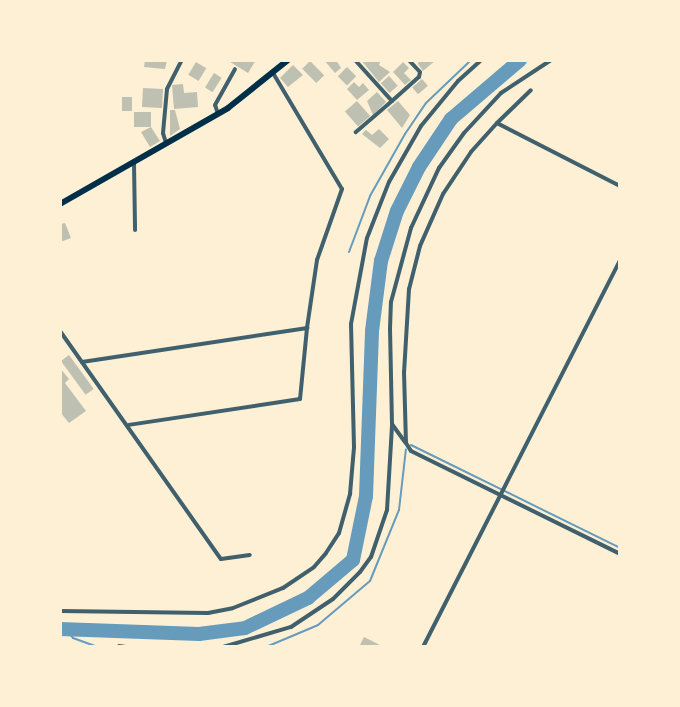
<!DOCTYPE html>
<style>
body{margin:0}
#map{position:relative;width:680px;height:707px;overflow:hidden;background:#fdf0d5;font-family:"Varela Round",sans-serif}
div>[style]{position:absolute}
.stream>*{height:2px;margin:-1px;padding:0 1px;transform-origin:1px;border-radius:1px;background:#669bbc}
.river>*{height:14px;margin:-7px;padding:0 7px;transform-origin:7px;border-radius:7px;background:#669bbc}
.building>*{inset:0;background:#bec0b2;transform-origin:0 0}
.minor>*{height:4px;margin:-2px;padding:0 2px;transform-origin:2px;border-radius:2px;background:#3f606c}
.primary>*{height:6px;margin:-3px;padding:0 3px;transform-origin:3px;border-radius:3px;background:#003049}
span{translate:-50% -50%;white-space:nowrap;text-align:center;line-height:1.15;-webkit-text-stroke:7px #fdf0d5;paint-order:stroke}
.frame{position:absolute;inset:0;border:62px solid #fdf0d5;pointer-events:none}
</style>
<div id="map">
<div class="stream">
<i style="left:349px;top:252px;width:60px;rotate:-69.4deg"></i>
<i style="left:370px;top:196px;width:71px;rotate:-60.6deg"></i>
<i style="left:405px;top:134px;width:37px;rotate:-56deg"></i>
<i style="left:426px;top:103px;width:62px;rotate:-43.7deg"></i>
<i style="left:411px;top:445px;width:233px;rotate:26.2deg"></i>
<i style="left:65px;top:629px;width:12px;rotate:48deg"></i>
<i style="left:73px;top:638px;width:27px;rotate:20deg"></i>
<i style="left:266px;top:647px;width:56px;rotate:-22.9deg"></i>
<i style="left:318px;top:625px;width:68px;rotate:-40.2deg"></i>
<i style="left:370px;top:581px;width:77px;rotate:-67.8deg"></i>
<i style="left:399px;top:510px;width:61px;rotate:-83.5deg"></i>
</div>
<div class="river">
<i style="left:60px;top:629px;width:139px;rotate:2.1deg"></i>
<i style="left:199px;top:634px;width:46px;rotate:-7.4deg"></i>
<i style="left:245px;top:628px;width:70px;rotate:-25.5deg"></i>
<i style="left:308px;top:598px;width:59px;rotate:-40.2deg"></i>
<i style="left:353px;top:560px;width:65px;rotate:-78.5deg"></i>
<i style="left:366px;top:496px;width:165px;rotate:-87.9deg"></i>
<i style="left:372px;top:331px;width:71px;rotate:-82.7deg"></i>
<i style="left:381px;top:261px;width:52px;rotate:-72.3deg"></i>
<i style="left:397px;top:211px;width:49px;rotate:-63.4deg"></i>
<i style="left:419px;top:167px;width:58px;rotate:-56.3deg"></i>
<i style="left:451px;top:119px;width:91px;rotate:-40.5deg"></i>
</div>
<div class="building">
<i style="clip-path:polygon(145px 60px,167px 60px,165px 69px,144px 67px)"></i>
<i style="clip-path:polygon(227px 60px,256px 60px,248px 73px)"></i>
<i style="clip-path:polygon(324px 60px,336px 60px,341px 68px,335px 73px)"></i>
<i style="clip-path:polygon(361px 60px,381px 60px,379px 65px,390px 72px,379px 82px)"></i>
<i style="clip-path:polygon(419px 60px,436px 60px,423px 71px,418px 64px)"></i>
<i style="left:310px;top:61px;width:20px;height:11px;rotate:45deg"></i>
<i style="left:196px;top:62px;width:12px;height:15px;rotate:31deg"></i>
<i style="clip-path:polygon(403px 62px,409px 68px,404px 73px,411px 80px,405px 85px,393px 72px)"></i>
<i style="clip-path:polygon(293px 65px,303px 75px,288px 87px,280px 78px)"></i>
<i style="left:347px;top:67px;width:13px;height:13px;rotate:45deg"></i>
<i style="left:214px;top:73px;width:9px;height:17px;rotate:32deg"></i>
<i style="left:389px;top:76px;width:13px;height:11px;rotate:48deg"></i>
<i style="left:422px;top:79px;width:9px;height:13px;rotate:49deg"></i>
<i style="clip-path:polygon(354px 82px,359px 87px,363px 83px,369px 90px,357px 100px,347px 89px)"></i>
<i style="clip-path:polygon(183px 84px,184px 93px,197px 92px,198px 107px,174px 109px,172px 85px)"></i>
<i style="left:143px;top:88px;width:20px;height:19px;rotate:3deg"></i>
<i style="clip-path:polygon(377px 92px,386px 102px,373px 115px,367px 101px)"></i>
<i style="left:122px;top:97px;width:10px;height:14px"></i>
<i style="left:357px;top:101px;width:20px;height:16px;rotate:49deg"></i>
<i style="clip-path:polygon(398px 101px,410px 115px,402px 128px,387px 110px)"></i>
<i style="clip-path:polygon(170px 110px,175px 110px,180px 129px,170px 136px)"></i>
<i style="clip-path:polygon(134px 112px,151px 112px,151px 127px,160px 141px,150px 147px,141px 132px,151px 127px,134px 127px)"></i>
<i style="clip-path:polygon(379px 129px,389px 139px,380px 148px,362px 134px,366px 130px,372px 135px)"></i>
<i style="clip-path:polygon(65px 223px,71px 238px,60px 242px,60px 224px)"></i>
<i style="left:69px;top:355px;width:42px;height:10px;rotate:54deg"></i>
<i style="clip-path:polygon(60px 368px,69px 379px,65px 383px,86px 411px,69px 423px,60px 412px)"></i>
<i style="clip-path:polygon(364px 637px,384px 647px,359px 647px)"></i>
</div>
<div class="minor">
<i style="left:355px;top:60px;width:55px;rotate:47.9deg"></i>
<i style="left:392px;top:101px;width:48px;rotate:139.3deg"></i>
<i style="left:273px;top:73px;width:135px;rotate:59.3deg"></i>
<i style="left:342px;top:189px;width:75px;rotate:109.4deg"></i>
<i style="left:317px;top:260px;width:69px;rotate:98.4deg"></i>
<i style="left:392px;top:101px;width:36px;rotate:-42deg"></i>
<i style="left:419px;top:77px;width:5px;rotate:-79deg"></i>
<i style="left:420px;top:72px;width:16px;rotate:-133deg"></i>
<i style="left:218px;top:114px;width:9px;rotate:-108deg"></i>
<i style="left:215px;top:105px;width:41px;rotate:-60.9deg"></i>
<i style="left:497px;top:123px;width:47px;rotate:-44.1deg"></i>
<i style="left:166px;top:143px;width:10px;rotate:-107deg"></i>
<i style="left:163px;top:133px;width:44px;rotate:-84.8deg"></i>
<i style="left:167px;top:89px;width:33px;rotate:-63deg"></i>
<i style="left:134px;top:163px;width:67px;rotate:89.1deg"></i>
<i style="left:620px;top:186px;width:138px;rotate:-152.9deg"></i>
<i style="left:497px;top:123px;width:39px;rotate:132deg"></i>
<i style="left:471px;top:152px;width:50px;rotate:123.7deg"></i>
<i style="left:443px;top:194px;width:57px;rotate:113.9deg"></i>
<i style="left:420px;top:246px;width:44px;rotate:104.3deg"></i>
<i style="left:409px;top:289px;width:83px;rotate:93.4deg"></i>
<i style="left:404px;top:372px;width:71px;rotate:88.4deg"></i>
<i style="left:406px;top:443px;width:9px;rotate:58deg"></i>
<i style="left:411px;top:451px;width:233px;rotate:26.2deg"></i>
<i style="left:60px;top:331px;width:279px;rotate:54.8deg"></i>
<i style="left:221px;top:559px;width:29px;rotate:-8deg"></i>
<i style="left:82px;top:362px;width:228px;rotate:-8.6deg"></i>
<i style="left:307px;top:328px;width:71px;rotate:95.6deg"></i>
<i style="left:300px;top:399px;width:173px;rotate:171.4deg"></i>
<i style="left:405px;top:442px;width:22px;rotate:-126deg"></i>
<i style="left:392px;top:424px;width:95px;rotate:-91.2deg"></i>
<i style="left:390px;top:329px;width:27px;rotate:-88deg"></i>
<i style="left:391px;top:302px;width:77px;rotate:-74.9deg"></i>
<i style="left:411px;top:228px;width:66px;rotate:-65deg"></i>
<i style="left:439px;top:168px;width:43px;rotate:-54.5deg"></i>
<i style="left:464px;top:133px;width:54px;rotate:-47.2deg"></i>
<i style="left:501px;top:93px;width:60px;rotate:-33.4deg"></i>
<i style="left:60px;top:611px;width:148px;rotate:0.8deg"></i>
<i style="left:208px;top:613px;width:25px;rotate:-11deg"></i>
<i style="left:233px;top:608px;width:54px;rotate:-21.8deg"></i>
<i style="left:283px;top:588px;width:37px;rotate:-34deg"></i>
<i style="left:314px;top:567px;width:18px;rotate:-49deg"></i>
<i style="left:326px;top:553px;width:24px;rotate:-57deg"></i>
<i style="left:339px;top:533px;width:41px;rotate:-74.2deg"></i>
<i style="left:350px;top:494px;width:47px;rotate:-85.1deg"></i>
<i style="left:354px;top:447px;width:123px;rotate:-91.4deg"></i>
<i style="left:351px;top:324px;width:87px;rotate:-79.5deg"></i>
<i style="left:367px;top:238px;width:60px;rotate:-68.6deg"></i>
<i style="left:389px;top:182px;width:64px;rotate:-60.3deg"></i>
<i style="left:421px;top:126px;width:58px;rotate:-50.6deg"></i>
<i style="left:458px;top:81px;width:31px;rotate:-42deg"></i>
<i style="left:119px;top:646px;width:7px;rotate:8deg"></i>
<i style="left:223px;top:647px;width:71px;rotate:-16.4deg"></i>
<i style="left:291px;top:627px;width:50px;rotate:-33.7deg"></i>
<i style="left:333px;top:599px;width:38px;rotate:-45deg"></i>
<i style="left:360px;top:572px;width:19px;rotate:-54deg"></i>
<i style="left:371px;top:557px;width:50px;rotate:-71.2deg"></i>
<i style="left:387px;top:510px;width:84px;rotate:-86.6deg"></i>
<i style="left:423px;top:647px;width:433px;rotate:-63deg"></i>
</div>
<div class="primary">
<i style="left:60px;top:204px;width:193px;rotate:-29.7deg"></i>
<i style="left:228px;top:108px;width:77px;rotate:-38.7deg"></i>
</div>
<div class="frame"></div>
</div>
